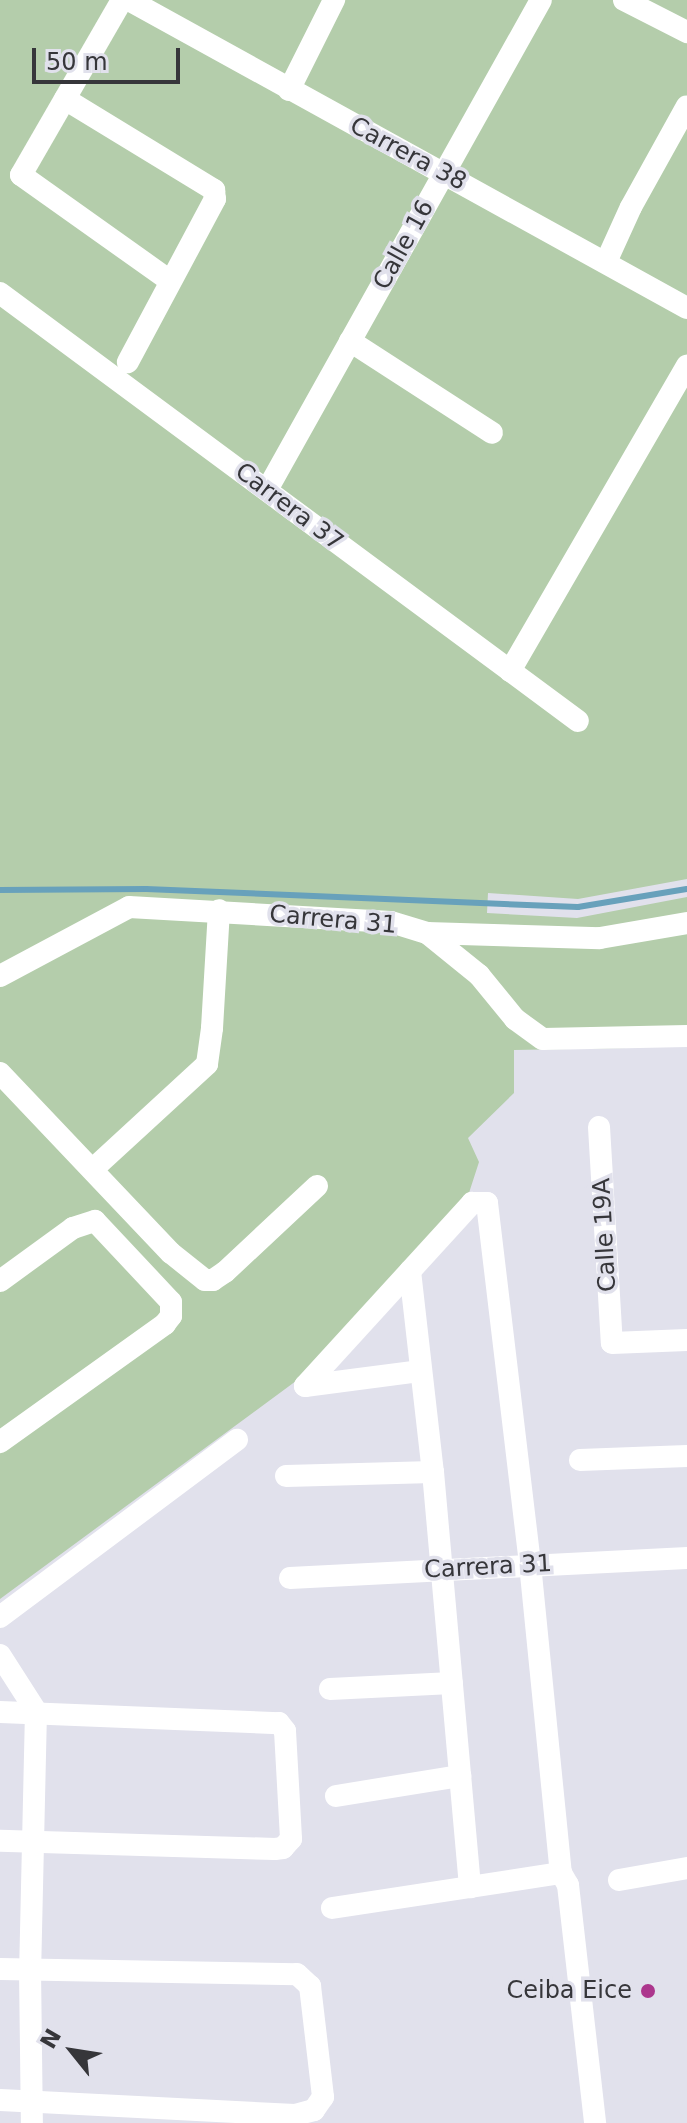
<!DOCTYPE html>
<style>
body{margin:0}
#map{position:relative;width:687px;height:2123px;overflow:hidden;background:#e1e1ec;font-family:"DejaVu Sans",sans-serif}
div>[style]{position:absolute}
.green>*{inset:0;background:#b4cdab}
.stream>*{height:6px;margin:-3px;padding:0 3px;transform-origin:3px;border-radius:3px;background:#68a1bb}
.street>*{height:22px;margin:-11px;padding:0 11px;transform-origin:11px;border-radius:11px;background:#fff}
.dots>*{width:22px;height:22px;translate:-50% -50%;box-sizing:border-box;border:4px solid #e1e1ec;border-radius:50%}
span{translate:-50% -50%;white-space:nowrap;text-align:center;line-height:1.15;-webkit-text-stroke:7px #e1e1ec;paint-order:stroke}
.street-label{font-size:24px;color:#36363a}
.poi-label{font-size:24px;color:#36363a}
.right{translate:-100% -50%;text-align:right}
.north{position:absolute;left:32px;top:2011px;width:80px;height:80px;-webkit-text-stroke:6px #e1e1ec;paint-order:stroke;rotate:300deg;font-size:22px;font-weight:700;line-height:32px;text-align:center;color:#36363a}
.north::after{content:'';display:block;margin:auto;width:28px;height:36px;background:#36363a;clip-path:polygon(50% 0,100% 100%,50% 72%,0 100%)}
.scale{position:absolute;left:32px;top:48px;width:148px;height:36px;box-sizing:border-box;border:4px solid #36363a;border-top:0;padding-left:10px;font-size:24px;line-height:28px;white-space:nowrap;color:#36363a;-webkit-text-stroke:6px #e1e1ec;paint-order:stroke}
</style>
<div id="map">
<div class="green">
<i style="clip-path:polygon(0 0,687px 0,687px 879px,578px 899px,488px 893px,487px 913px,577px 918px,687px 897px,687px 1026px,627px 1048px,514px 1050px,514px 1093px,468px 1138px,479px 1162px,468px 1196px,296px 1381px,0 1599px)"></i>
</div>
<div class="stream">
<i style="left:0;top:890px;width:146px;rotate:-0.4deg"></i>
<i style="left:146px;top:889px;width:432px;rotate:2.4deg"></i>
<i style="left:578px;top:907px;width:110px;rotate:-9.4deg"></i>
</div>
<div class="street">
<i style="left:122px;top:0;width:202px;rotate:120deg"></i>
<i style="left:21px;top:175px;width:181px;rotate:35.4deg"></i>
<i style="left:129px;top:0;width:637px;rotate:28.9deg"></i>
<i style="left:624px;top:0;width:71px;rotate:26.9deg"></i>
<i style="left:289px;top:90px;width:101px;rotate:-63.4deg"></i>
<i style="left:65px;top:99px;width:175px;rotate:31.4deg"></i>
<i style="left:214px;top:190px;width:9px;rotate:84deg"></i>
<i style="left:215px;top:199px;width:185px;rotate:118.1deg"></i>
<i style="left:606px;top:262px;width:60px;rotate:-65.6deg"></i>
<i style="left:631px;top:207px;width:115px;rotate:-61deg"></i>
<i style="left:0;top:293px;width:719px;rotate:36.52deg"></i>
<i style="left:350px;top:341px;width:169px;rotate:32.9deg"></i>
<i style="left:267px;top:490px;width:561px;rotate:-60.79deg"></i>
<i style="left:510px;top:671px;width:353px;rotate:-59.9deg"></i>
<i style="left:427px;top:933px;width:173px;rotate:1.7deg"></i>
<i style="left:600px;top:938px;width:88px;rotate:-9.8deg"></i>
<i style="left:0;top:976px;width:146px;rotate:-28.1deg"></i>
<i style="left:129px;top:907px;width:262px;rotate:3.3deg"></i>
<i style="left:391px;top:922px;width:38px;rotate:17deg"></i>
<i style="left:427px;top:933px;width:67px;rotate:38.9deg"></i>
<i style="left:479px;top:975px;width:57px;rotate:50.7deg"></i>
<i style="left:515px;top:1019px;width:34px;rotate:36deg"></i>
<i style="left:543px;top:1039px;width:144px;rotate:-1.2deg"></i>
<i style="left:0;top:1073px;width:248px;rotate:46.5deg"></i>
<i style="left:171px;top:1253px;width:43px;rotate:38.5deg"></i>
<i style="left:205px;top:1280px;width:8px"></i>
<i style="left:213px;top:1280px;width:14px;rotate:-34deg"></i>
<i style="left:225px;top:1272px;width:126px;rotate:-43.1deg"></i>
<i style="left:599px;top:1127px;width:216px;rotate:86.6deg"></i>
<i style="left:612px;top:1343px;width:75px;rotate:-2.3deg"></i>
<i style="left:93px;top:1169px;width:155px;rotate:-42.6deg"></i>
<i style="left:207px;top:1064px;width:36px;rotate:-82deg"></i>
<i style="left:212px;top:1028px;width:118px;rotate:-86.6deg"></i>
<i style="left:410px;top:1271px;width:202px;rotate:83.5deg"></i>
<i style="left:433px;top:1472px;width:417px;rotate:84.9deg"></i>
<i style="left:0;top:1281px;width:90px;rotate:-36deg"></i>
<i style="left:73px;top:1228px;width:23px;rotate:-18deg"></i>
<i style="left:95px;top:1221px;width:111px;rotate:46.8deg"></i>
<i style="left:171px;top:1302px;width:14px;rotate:90deg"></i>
<i style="left:171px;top:1316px;width:10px;rotate:127deg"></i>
<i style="left:165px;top:1324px;width:203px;rotate:144.4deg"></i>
<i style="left:305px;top:1386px;width:248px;rotate:-47.6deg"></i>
<i style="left:472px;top:1203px;width:15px"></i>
<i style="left:487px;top:1203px;width:364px;rotate:83.2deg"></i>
<i style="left:530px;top:1564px;width:311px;rotate:84.3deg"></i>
<i style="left:561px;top:1873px;width:14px;rotate:60deg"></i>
<i style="left:568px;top:1885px;width:240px;rotate:83.5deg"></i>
<i style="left:305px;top:1386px;width:117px;rotate:-7.4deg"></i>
<i style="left:580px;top:1460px;width:107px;rotate:-2.1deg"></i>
<i style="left:286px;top:1476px;width:147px;rotate:-1.6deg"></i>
<i style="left:290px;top:1578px;width:398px;rotate:-2.9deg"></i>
<i style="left:0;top:1617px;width:296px;rotate:-36.8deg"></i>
<i style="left:0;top:1655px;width:67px;rotate:57.3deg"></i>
<i style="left:36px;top:1711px;width:258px;rotate:91.3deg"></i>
<i style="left:30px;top:1969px;width:154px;rotate:89.3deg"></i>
<i style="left:330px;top:1689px;width:122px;rotate:-2.8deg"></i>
<i style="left:0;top:1712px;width:279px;rotate:2.3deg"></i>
<i style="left:279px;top:1723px;width:10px;rotate:53deg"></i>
<i style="left:285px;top:1731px;width:108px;rotate:86.8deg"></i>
<i style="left:291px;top:1839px;width:12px;rotate:132deg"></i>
<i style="left:283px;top:1848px;width:8px;rotate:173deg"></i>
<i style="left:275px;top:1849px;width:275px;rotate:-178.3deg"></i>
<i style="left:336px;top:1796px;width:126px;rotate:-9.2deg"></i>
<i style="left:619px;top:1880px;width:69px;rotate:-10deg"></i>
<i style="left:332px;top:1908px;width:232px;rotate:-8.7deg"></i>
<i style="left:0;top:1969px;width:297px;rotate:1deg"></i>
<i style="left:297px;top:1974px;width:18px;rotate:43deg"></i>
<i style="left:310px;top:1986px;width:112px;rotate:83.3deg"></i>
<i style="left:323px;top:2097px;width:16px;rotate:125deg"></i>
<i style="left:314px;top:2110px;width:20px;rotate:165deg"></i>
<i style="left:295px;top:2115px;width:295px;rotate:-177.1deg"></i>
</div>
<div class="dots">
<i style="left:648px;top:1991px;background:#ac368d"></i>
</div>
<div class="street-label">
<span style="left:408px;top:154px;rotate:28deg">Carrera 38</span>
<span style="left:404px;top:245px;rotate:-61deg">Calle 16</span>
<span style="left:289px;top:507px;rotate:37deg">Carrera 37</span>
<span style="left:333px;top:920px;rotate:5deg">Carrera 31</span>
<span style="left:605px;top:1235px;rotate:-93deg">Calle 19A</span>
<span style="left:488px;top:1567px;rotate:-3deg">Carrera 31</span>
</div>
<div class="poi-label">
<span class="right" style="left:632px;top:1991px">Ceiba Eice</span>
</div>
<div class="north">N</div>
<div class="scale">50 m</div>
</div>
